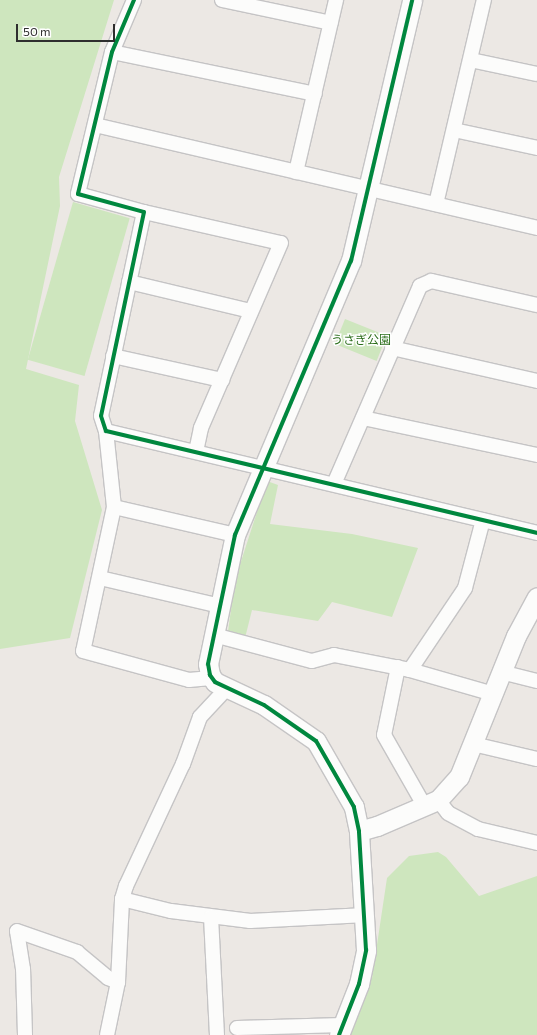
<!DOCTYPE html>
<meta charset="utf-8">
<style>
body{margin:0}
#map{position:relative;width:537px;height:1035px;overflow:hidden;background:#ece8e4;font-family:Commissioner,"Noto Sans JP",sans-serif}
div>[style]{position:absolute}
.green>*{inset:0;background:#cee6be;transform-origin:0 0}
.roads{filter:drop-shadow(1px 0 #c5c4c5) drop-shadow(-1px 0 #c5c4c5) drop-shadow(0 1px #c5c4c5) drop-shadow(0 -1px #c5c4c5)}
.street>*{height:14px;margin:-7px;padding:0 7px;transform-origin:7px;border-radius:7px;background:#fcfcfb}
.secondary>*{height:19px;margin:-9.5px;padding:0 9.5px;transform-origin:9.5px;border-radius:9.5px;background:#fcfcfb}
.cycleway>*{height:4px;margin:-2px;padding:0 2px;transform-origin:2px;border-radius:2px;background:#00873e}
span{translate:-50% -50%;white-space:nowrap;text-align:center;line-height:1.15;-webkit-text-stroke:3px #fff;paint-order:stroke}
.park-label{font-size:12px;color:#2c6e1b}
.scale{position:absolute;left:16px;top:24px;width:99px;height:18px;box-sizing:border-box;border:2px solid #2e2e2e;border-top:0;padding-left:5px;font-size:12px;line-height:14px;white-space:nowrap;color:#2e2e2e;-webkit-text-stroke:3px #fff;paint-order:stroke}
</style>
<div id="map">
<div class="green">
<i style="clip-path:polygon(0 0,114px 0,59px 177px,60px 206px,26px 369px,79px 385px,75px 421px,102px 510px,70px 638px,0 649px)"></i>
<i style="left:73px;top:202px;width:59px;height:164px;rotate:16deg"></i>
<i style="left:345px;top:319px;width:45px;height:27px;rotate:22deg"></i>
<i style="clip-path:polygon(267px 481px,278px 485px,270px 524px,352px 534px,418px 548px,392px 617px,332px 602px,318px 621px,252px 610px,244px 642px,227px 639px,235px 580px)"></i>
<i style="clip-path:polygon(438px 852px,446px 857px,479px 896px,537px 876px,537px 1035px,348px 1035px,372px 978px,387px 878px,409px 856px)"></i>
</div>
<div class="roads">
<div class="street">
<i style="left:134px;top:0;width:56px;rotate:112.9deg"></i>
<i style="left:112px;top:52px;width:146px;rotate:103.5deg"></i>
<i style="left:78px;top:194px;width:68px;rotate:15.3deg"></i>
<i style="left:144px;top:212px;width:208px;rotate:101.9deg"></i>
<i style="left:101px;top:416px;width:16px;rotate:72deg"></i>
<i style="left:106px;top:431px;width:443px;rotate:13.3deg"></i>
<i style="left:222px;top:0;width:111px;rotate:11.9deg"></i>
<i style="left:112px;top:52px;width:207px;rotate:11.7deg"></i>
<i style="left:471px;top:60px;width:67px;rotate:12deg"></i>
<i style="left:95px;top:125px;width:454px;rotate:13.1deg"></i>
<i style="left:454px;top:130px;width:85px;rotate:12.2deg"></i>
<i style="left:296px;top:172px;width:177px;rotate:-76.9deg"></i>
<i style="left:436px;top:204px;width:210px;rotate:-76.8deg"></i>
<i style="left:144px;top:212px;width:140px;rotate:12.8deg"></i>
<i style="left:281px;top:243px;width:202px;rotate:113.4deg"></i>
<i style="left:201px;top:428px;width:24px;rotate:102deg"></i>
<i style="left:129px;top:282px;width:125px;rotate:13.4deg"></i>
<i style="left:392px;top:348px;width:149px;rotate:12.8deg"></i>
<i style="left:113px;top:356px;width:112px;rotate:12.4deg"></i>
<i style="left:363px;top:418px;width:178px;rotate:12deg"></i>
<i style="left:106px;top:431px;width:76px;rotate:84deg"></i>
<i style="left:114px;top:507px;width:147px;rotate:102.1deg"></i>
<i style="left:83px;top:651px;width:110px;rotate:15.3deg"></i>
<i style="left:189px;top:680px;width:22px;rotate:-5deg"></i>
<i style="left:334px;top:484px;width:216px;rotate:-66.5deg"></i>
<i style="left:420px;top:286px;width:12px;rotate:-24deg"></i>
<i style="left:431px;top:281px;width:109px;rotate:12.8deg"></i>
<i style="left:114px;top:507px;width:124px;rotate:13deg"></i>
<i style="left:100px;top:578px;width:123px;rotate:13.1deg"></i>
<i style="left:214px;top:635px;width:101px;rotate:14.9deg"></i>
<i style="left:312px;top:661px;width:23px;rotate:-15deg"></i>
<i style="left:334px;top:655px;width:77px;rotate:11.2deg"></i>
<i style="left:410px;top:670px;width:86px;rotate:16.1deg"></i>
<i style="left:398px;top:667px;width:69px;rotate:101.6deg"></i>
<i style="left:384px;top:735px;width:83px;rotate:60.3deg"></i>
<i style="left:410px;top:670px;width:99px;rotate:-56.1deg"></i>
<i style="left:465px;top:588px;width:70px;rotate:-75.2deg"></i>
<i style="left:501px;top:672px;width:37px;rotate:14deg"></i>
<i style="left:473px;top:744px;width:66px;rotate:13.2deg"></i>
<i style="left:438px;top:800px;width:16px;rotate:52deg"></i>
<i style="left:448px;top:813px;width:34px;rotate:28deg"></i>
<i style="left:478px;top:829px;width:61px;rotate:13.3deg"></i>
<i style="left:122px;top:899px;width:50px;rotate:13.8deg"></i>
<i style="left:171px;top:911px;width:80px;rotate:7.2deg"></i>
<i style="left:250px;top:921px;width:116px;rotate:-3deg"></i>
<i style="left:211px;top:917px;width:118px;rotate:87.1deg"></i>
<i style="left:237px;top:1028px;width:106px;rotate:-1.6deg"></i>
<i style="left:25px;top:1035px;width:66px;rotate:-91.7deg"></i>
<i style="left:23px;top:969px;width:38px;rotate:-99deg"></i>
<i style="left:17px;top:931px;width:64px;rotate:19.3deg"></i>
<i style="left:77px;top:952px;width:40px;rotate:40deg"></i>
<i style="left:108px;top:978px;width:11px;rotate:22deg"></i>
<i style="left:107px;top:1035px;width:54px;rotate:-78.3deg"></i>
<i style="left:118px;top:982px;width:83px;rotate:-87.2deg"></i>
<i style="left:122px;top:899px;width:14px;rotate:-73deg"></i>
<i style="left:126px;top:886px;width:135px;rotate:-65deg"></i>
<i style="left:183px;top:764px;width:50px;rotate:-70.1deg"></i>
<i style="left:200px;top:717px;width:41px;rotate:-47deg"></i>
</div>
<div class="secondary">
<i style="left:359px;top:831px;width:19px;rotate:-16deg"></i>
<i style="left:377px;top:826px;width:66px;rotate:-23.1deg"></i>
<i style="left:438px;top:800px;width:31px;rotate:-48deg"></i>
<i style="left:459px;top:777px;width:152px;rotate:-68deg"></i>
<i style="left:516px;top:636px;width:44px;rotate:-61.7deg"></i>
<i style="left:339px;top:1035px;width:55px;rotate:-68.6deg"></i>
<i style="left:359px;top:984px;width:35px;rotate:-78deg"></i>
<i style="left:366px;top:950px;width:119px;rotate:-93.4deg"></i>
<i style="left:359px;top:831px;width:25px;rotate:-102deg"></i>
<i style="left:354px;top:807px;width:76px;rotate:-119.9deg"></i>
<i style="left:316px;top:741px;width:63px;rotate:-145.3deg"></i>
<i style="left:264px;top:705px;width:54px;rotate:-154.9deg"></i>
<i style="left:215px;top:682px;width:9px;rotate:-126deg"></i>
<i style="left:210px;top:675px;width:11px;rotate:-100deg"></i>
<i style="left:208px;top:664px;width:132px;rotate:-78.2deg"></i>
<i style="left:235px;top:535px;width:298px;rotate:-67.1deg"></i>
<i style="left:351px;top:261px;width:268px;rotate:-76.8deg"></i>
</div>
</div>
<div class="cycleway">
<i style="left:134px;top:0;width:56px;rotate:112.9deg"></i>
<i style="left:112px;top:52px;width:146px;rotate:103.5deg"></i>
<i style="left:78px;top:194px;width:68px;rotate:15.3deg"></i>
<i style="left:144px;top:212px;width:208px;rotate:101.9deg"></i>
<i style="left:101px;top:416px;width:16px;rotate:72deg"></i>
<i style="left:106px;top:431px;width:443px;rotate:13.3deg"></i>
<i style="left:339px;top:1035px;width:55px;rotate:-68.6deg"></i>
<i style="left:359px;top:984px;width:35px;rotate:-78deg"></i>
<i style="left:366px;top:950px;width:119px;rotate:-93.4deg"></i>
<i style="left:359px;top:831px;width:25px;rotate:-102deg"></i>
<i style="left:354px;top:807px;width:76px;rotate:-119.9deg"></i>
<i style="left:316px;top:741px;width:63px;rotate:-145.3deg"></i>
<i style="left:264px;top:705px;width:54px;rotate:-154.9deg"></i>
<i style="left:215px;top:682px;width:9px;rotate:-126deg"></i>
<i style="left:210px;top:675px;width:11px;rotate:-100deg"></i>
<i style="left:208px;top:664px;width:132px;rotate:-78.2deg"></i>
<i style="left:235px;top:535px;width:298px;rotate:-67.1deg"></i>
<i style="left:351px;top:261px;width:268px;rotate:-76.8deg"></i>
</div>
<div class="park-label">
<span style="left:361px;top:340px">うさぎ公園</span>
</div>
<div class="scale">50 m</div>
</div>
